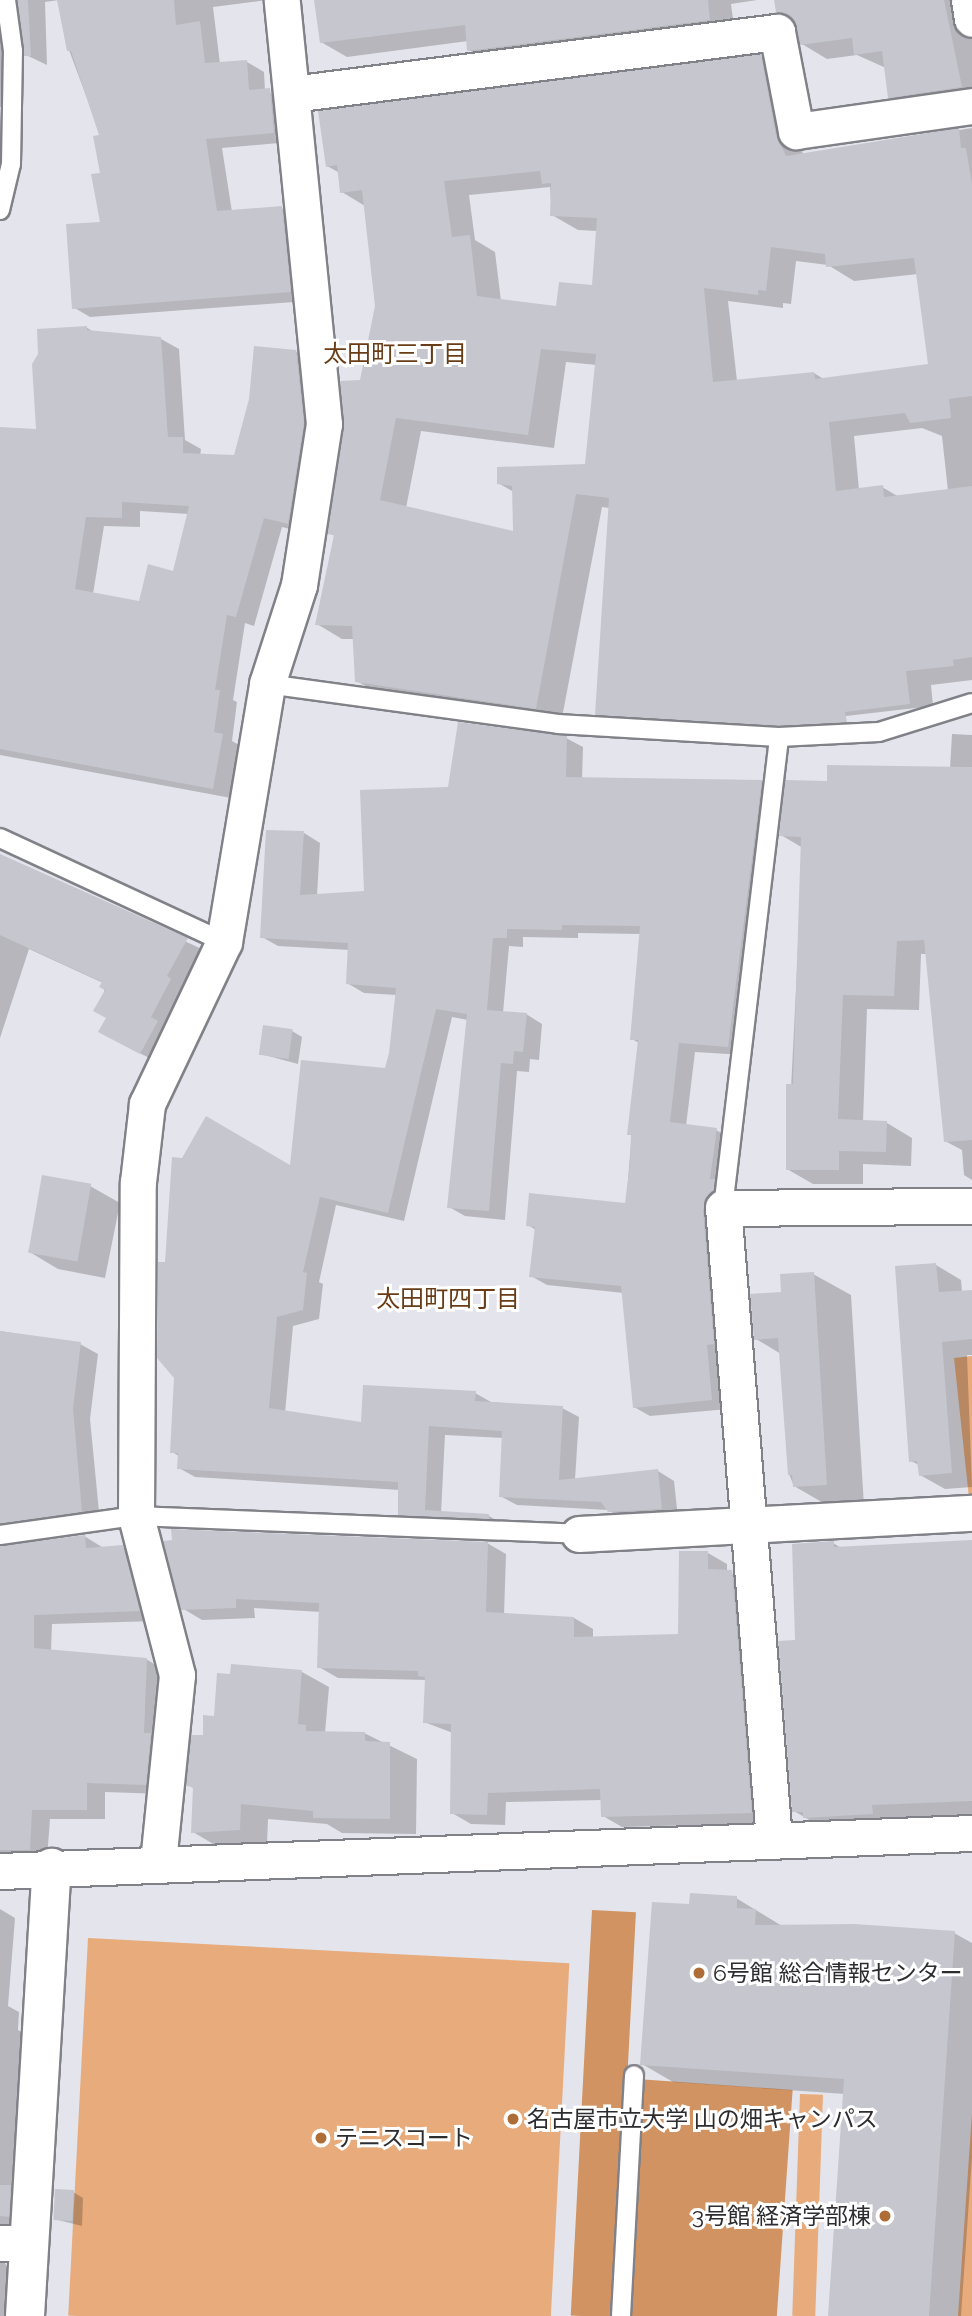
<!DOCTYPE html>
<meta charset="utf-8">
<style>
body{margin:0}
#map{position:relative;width:972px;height:2316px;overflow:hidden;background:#e4e4ec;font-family:Raleway,"Noto Sans JP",sans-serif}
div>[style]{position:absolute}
.green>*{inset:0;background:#e7ab7c;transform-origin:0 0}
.forest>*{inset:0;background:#d19361;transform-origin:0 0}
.shadow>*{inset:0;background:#0003}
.building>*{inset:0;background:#c6c6ce;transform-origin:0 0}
.roads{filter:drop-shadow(2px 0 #818188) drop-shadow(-2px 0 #818188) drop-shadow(0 2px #818188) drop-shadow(0 -2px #818188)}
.service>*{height:18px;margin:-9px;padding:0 9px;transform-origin:9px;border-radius:9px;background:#fff}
.minor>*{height:35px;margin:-17.5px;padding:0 17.5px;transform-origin:17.5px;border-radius:17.5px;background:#fff}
.tertiary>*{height:38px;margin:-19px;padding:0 19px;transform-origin:19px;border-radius:19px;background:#fff}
.dots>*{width:19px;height:19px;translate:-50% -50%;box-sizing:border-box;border:4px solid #fff;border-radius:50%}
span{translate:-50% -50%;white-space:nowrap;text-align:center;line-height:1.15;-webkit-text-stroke:6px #fff;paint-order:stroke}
.poi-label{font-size:23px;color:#2d2d30}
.left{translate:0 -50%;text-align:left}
.right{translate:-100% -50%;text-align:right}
.neighbourhood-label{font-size:24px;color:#683c16}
</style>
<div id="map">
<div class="green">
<i style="clip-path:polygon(972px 1356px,972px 1498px,969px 1498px,954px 1358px)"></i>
<i style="left:88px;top:1938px;width:482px;height:378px;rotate:3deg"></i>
<i style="left:800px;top:2094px;width:23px;height:222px;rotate:2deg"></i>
<i style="clip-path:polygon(972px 2113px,972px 2316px,958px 2316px)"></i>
</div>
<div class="forest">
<i style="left:592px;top:1910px;width:44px;height:406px;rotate:3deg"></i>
<i style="left:637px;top:2079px;width:156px;height:237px;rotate:4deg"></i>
</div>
<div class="shadow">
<i style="clip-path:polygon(0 0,18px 0,11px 12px,17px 105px,0 107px)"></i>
<i style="clip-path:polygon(19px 0,59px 0,45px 2px,47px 65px,26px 55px)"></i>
<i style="clip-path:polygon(59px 0,267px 0,213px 7px,220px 64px,247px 62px,264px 72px,265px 91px,287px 100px,290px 142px,222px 148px,232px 212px,281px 208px,299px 218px,307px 301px,90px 317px,73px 307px,102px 224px,101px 136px,69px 50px)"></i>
<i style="clip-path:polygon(315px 0,757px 0,731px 4px,735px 34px,494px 65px,469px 50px,468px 41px,347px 57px,321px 42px)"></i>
<i style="clip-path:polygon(776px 0,972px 0,972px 103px,915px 111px,889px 97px,886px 68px,857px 55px,827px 59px,802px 44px,795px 21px)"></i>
<i style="clip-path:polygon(evenodd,760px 56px,786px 71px,803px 155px,972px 128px,972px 680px,931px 685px,933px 706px,846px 716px,846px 737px,622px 729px,596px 714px,610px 508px,602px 507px,561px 723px,382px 696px,357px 681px,355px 639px,342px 639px,317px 624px,335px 536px,329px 533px,376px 306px,365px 206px,342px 192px,340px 173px,327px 166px,760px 56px,550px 187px,552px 215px,578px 230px,598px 231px,593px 286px,558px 308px,501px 301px,495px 252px,475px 240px,469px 195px,550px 187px,760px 56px,796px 261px,828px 265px,854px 281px,918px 274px,930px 366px,825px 380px,814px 373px,737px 381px,728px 301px,783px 308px,783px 303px,791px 304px,796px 261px,760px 56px,566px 362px,597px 365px,587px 465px,498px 483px,514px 492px,515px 533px,406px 508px,421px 431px,554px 448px,566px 362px,760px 56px,922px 428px,942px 436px,948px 491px,899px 497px,882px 487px,859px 490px,854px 436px,922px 428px)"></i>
<i style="clip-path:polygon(evenodd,86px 327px,95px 333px,161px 339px,179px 349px,185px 440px,201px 449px,200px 456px,235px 457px,296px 352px,314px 362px,306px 533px,282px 527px,254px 626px,245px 623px,233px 700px,237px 702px,232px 741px,241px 746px,231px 798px,0 755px,0 429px,38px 431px,86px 327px,140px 511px,189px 514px,174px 573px,140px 603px,93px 594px,104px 526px,140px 527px,140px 511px)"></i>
<i style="clip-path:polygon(952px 734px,972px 735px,972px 1180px,964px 1175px,962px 1150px,945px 1141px,927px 954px,921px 954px,919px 1010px,867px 1009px,863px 1122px,887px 1123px,912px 1138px,911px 1166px,863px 1164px,863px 1184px,813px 1184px,787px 1169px,803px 848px,781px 835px,828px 782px,950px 769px)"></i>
<i style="clip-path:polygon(566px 738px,583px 747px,582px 779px,762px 781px,778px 791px,744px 1055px,695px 1052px,686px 1126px,716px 1130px,732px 1139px,728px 1409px,650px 1416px,634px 1407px,624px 1293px,547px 1285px,531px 1276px,536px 1230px,528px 1225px,626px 1205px,639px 1043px,632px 1039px,641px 934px,578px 933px,578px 938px,523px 937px,523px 947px,509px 946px,503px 1013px,526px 1014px,542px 1024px,539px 1060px,530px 1059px,529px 1072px,517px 1071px,505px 1220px,465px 1216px,449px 1207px,468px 1020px,452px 1017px,404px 1221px,336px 1205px,319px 1282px,323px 1284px,319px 1319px,293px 1326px,285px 1413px,362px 1424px,475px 1393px,491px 1402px,562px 1408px,579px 1417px,575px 1480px,658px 1471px,674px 1481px,678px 1518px,626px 1521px,608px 1510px,517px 1505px,500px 1496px,504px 1438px,445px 1435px,441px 1513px,489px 1516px,505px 1525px,411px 1523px,399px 1516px,400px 1490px,195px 1477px,179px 1468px,179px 1456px,172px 1452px,176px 1378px,291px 1168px,386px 1070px,391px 1054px,397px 995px,364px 993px,347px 983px,350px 950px,278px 946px,262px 937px,304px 833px,320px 843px,317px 896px,366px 893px,450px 788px)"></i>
<i style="clip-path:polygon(0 856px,204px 950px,159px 1063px,118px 1042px,108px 1018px,103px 983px,29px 949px,0 1038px)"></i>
<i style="clip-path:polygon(292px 1031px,302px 1037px,298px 1064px,261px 1054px)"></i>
<i style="clip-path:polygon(90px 1186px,120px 1203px,105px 1278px,58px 1269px,28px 1251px)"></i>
<i style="clip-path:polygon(936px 1265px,961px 1280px,962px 1292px,972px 1291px,972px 1355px,967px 1355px,972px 1487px,945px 1489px,920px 1475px,919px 1465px,911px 1461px)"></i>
<i style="clip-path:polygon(813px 1274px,851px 1295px,864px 1506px,832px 1508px,794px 1486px,789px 1474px,781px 1354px,756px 1339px,783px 1293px)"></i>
<i style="clip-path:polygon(0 1331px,80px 1344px,98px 1354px,90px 1419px,100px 1522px,16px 1533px,7px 1547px,84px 1536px,102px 1547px,122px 1547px,140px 1557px,157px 1621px,52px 1624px,51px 1651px,146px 1659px,164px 1670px,163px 1794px,105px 1792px,105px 1819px,50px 1819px,47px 1859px,0 1855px)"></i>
<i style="clip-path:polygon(972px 1542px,972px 1817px,830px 1832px,794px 1811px,797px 1642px,833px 1543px,843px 1549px)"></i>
<i style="clip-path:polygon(487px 1543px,506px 1554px,504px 1615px,574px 1618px,593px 1629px,593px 1638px,680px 1636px,708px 1553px,727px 1564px,727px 1572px,751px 1583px,770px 1823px,622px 1827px,603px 1816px,602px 1800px,506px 1802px,505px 1825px,471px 1824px,452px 1813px,453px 1733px,424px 1722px,427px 1680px,338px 1678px,319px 1667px,321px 1612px,254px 1608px,255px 1618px,202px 1620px,182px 1608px)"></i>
<i style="clip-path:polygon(302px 1672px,329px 1687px,325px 1733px,364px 1733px,417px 1759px,416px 1834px,342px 1833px,327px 1824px,268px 1819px,267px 1844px,220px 1848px,193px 1832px,195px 1789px,188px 1785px,215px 1718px)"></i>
<i style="clip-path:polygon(736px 1898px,782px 1926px,954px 1933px,972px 1943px,972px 2157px,961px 2316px,830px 2316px,845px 2094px,673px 2082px,642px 2064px,691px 1906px)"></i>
<i style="clip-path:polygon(0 1909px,15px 1918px,8px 2006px,19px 2012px,18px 2030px,39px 2043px,30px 2229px,1px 2255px,8px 2269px,22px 2277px,19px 2316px,0 2316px)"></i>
<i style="clip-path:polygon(73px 2192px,83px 2198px,82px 2226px,54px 2219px)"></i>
</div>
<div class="building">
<i style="clip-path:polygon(17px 0,28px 0,31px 56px,24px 56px)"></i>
<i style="clip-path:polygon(57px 0,174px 0,176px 25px,200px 21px,205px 63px,247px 60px,249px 90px,270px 88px,274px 133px,206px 139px,217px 211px,282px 206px,291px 292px,72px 309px,66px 224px,100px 222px,91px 174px,100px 173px,93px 136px,99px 135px,71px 51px,67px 51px)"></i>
<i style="clip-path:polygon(314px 0,708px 0,710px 20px,467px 51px,465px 25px,320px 43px)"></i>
<i style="clip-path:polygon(774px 0,944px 0,962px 87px,888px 98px,882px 51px,854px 55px,852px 38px,800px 45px,793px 20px,776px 12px)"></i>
<i style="clip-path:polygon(evenodd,761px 54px,776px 135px,786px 156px,959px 128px,961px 148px,966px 148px,972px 184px,972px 396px,949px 399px,951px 418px,910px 423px,905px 413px,829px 422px,836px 491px,883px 485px,884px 497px,972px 486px,972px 657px,953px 660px,954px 666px,906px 671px,910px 704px,845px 712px,847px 722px,779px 726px,595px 715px,609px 498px,576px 494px,536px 709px,355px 682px,352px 626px,315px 625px,334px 535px,327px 534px,344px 427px,340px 381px,360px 380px,375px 306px,362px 190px,340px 193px,337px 165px,326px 167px,318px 111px,761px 54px,540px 171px,542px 184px,551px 183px,550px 216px,597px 218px,592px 285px,559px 282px,556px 306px,477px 296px,470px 235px,452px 237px,444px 181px,540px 171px,761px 54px,771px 247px,825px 254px,826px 267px,914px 258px,928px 364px,815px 379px,814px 372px,713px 382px,704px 288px,758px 295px,758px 290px,766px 291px,771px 247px,761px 54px,541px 349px,596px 354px,585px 464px,497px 467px,497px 484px,512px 486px,513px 531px,380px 500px,396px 418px,528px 435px,541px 349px)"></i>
<i style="clip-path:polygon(evenodd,87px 326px,87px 330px,161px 337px,168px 437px,183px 437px,183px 453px,234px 455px,249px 399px,254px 346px,296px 350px,304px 423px,288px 524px,264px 518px,236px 617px,227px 615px,215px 690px,220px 690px,214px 732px,223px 734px,213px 789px,0 749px,0 427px,36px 429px,32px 364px,38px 354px,37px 329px,87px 326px,122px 502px,189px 506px,173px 571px,148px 564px,139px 601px,75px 589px,86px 517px,122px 518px,122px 502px)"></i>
<i style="clip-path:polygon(458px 722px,567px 736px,566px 777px,762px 780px,728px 1047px,679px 1043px,670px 1122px,717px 1128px,710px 1179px,715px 1179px,714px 1190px,703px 1210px,714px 1344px,707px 1345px,712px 1400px,633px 1408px,621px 1286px,529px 1277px,535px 1227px,526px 1226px,529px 1193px,625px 1203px,630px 1163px,631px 1135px,627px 1135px,638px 1040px,630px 1040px,640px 926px,562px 925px,562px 930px,507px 929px,507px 938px,493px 938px,487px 1010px,527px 1013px,523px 1052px,514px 1051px,513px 1064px,501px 1063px,489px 1211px,447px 1208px,467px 1014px,436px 1009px,388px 1213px,320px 1197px,303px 1272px,307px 1273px,303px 1310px,277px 1317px,269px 1408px,361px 1422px,363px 1385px,476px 1391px,475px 1401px,563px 1406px,559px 1480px,658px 1469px,662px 1509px,608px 1512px,601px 1502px,499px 1497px,502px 1431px,429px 1426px,425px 1510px,489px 1514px,489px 1519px,393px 1515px,398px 1515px,398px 1482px,177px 1469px,178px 1453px,170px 1453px,174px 1378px,157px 1358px,158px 1262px,165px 1262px,172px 1157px,182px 1158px,206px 1116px,290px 1165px,301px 1060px,385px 1068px,389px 1053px,396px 988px,346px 984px,348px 943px,260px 938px,266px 830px,304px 831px,300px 895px,364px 891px,360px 790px,448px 787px)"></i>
<i style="clip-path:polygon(827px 765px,972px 767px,972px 1140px,944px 1142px,924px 940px,897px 941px,894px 996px,843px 995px,838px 1119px,887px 1121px,886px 1152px,839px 1151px,839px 1170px,786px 1170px,786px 1084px,793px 1084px,801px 837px,779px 836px,785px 780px,827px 781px)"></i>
<i style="clip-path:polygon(0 854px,188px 938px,167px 976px,171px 979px,151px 1017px,158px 1021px,140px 1054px,98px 1032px,106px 1018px,93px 1011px,105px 990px,99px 987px,102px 982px,0 935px)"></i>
<i style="left:263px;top:1025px;width:30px;height:30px;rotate:8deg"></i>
<i style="left:42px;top:1175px;width:50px;height:79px;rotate:10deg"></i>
<i style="clip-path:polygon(936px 1263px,939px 1292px,972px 1290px,972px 1339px,942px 1342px,952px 1473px,919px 1476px,917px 1461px,909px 1462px,895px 1266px)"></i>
<i style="clip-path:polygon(814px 1272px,827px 1485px,793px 1487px,792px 1475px,788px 1475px,778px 1338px,754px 1340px,750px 1294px,781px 1292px,780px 1274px)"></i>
<i style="clip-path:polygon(0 1331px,81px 1342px,73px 1408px,82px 1512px,0 1524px)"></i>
<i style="clip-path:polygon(171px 1529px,488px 1542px,486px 1612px,574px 1617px,574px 1637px,678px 1634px,679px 1551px,708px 1551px,708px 1569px,732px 1570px,752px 1813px,601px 1817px,600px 1789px,488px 1793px,487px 1815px,450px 1814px,451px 1724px,423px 1723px,425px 1677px,418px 1676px,418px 1671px,317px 1668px,319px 1603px,236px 1599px,236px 1608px,181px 1610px,163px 1541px,172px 1540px)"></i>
<i style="clip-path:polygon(85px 1535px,86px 1548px,123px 1545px,140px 1611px,34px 1615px,34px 1648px,147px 1658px,144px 1733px,151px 1733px,146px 1785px,87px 1783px,87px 1810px,32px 1810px,30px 1850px,0 1850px,0 1546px)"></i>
<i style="clip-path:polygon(972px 1540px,972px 1801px,872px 1805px,873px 1814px,803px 1818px,803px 1812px,792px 1812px,778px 1641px,795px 1640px,792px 1544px,834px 1541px,834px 1547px)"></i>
<i style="clip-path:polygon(231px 1664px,302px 1670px,298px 1724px,306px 1725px,306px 1731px,365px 1732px,365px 1741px,390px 1742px,390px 1819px,313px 1818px,313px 1811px,241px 1804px,240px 1830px,191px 1833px,193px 1787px,186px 1786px,191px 1735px,203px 1735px,203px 1715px,214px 1716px,217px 1673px,230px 1674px)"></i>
<i style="clip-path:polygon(690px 1893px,737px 1896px,737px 1908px,756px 1909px,755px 1925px,855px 1924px,955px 1931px,929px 2316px,828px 2316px,844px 2079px,640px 2065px,652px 1902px,689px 1904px)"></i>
<i style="clip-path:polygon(0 2185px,11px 2185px,9px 2217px,0 2216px)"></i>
<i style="left:55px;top:2189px;width:19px;height:31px;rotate:3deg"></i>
</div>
<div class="roads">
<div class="service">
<i style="left:0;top:210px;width:47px;rotate:-76.6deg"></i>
<i style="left:11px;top:164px;width:113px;rotate:-89deg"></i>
<i style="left:13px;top:51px;width:51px;rotate:-97.8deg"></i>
<i style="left:267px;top:684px;width:294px;rotate:7.8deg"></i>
<i style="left:558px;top:724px;width:221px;rotate:3.4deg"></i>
<i style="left:779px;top:737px;width:100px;rotate:-2.9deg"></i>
<i style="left:879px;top:732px;width:97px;rotate:-17.3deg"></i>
<i style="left:0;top:838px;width:247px;rotate:24.9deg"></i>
<i style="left:723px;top:1208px;width:474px;rotate:-83.2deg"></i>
<i style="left:0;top:1535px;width:137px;rotate:-8deg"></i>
<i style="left:136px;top:1516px;width:443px;rotate:2.3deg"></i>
<i style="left:621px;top:2316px;width:241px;rotate:-86.9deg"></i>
</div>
<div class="minor">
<i style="left:969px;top:0;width:19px;rotate:81deg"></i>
<i style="left:292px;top:94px;width:489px;rotate:-7.3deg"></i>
<i style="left:777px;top:32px;width:101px;rotate:79.1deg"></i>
<i style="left:796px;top:131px;width:178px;rotate:-8.1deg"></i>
<i style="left:579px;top:1534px;width:394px;rotate:-3.1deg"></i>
<i style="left:774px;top:1840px;width:634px;rotate:-94.61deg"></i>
<i style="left:723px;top:1208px;width:249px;rotate:-0.5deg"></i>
<i style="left:158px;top:1862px;width:188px;rotate:-84.2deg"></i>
<i style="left:177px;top:1675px;width:164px;rotate:-104.5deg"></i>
<i style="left:136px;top:1516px;width:334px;rotate:-89.7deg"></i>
<i style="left:138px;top:1182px;width:79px;rotate:-83.4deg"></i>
<i style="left:147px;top:1104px;width:179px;rotate:-64.6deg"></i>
<i style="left:224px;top:942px;width:262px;rotate:-80.5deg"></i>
<i style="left:267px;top:684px;width:104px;rotate:-72.1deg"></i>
<i style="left:299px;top:585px;width:163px;rotate:-81.2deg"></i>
<i style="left:324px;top:424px;width:426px;rotate:-95.7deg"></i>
<i style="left:0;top:1871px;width:973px;rotate:-2.24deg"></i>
<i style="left:0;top:2243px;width:29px"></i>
</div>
<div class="tertiary">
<i style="left:25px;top:2316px;width:449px;rotate:-86.6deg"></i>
</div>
</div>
<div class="dots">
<i style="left:699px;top:1973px;background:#ae6d36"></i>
<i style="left:513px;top:2119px;background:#ae6d36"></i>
<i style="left:321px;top:2138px;background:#ae6d36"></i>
<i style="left:885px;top:2216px;background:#ae6d36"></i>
</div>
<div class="poi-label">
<span class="left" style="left:713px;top:1973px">6号館 総合情報センター</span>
<span class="left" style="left:527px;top:2119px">名古屋市立大学 山の畑キャンパス</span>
<span class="left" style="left:335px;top:2138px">テニスコート</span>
<span class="right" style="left:871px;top:2216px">3号館 経済学部棟</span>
</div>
<div class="neighbourhood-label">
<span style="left:395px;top:354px">太田町三丁目</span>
<span style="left:448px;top:1299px">太田町四丁目</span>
</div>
</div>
